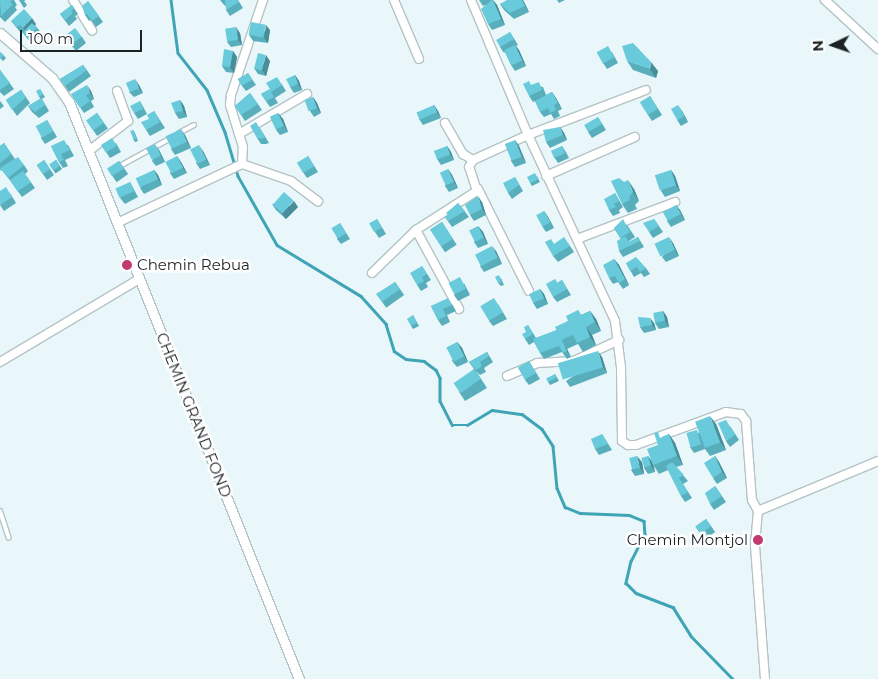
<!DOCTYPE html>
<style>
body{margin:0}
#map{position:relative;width:878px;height:679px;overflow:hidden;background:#e9f7fa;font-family:Montserrat,sans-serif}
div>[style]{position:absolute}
.stream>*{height:2.5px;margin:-1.25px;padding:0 1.25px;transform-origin:1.25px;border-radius:1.25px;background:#3fa5b6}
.roads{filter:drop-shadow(1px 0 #b4c3c5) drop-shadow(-1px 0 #b4c3c5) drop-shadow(0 1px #b4c3c5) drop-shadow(0 -1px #b4c3c5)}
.service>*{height:4px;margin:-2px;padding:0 2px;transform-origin:2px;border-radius:2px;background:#fff}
.minor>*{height:8px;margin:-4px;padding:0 4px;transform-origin:4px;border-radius:4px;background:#fff}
.tertiary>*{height:9px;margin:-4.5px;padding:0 4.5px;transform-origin:4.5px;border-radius:4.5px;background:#fff}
.wall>*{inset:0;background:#59aebc;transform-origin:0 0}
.shaded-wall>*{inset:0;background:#498d99}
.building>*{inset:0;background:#68cadb;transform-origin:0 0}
.dots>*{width:14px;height:14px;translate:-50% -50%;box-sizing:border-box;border:2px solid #fff;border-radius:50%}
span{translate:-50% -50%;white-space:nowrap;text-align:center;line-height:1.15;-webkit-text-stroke:5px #fff;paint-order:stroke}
.poi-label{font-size:15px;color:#1d2324}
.left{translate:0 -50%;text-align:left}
.right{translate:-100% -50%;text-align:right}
.street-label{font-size:15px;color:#1d2324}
.north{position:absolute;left:808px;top:20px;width:50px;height:50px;-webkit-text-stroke:4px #fff;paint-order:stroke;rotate:267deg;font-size:14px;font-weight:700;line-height:20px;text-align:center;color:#1d2324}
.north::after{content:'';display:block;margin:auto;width:18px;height:22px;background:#1d2324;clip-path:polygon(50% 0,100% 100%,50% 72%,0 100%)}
.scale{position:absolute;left:20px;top:30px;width:122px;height:22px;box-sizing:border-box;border:2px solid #1d2324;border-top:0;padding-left:6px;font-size:15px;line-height:18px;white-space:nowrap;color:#1d2324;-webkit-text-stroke:4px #fff;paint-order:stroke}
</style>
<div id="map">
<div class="stream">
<i style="left:171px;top:0;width:53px;rotate:82.5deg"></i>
<i style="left:178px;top:53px;width:47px;rotate:51.9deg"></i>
<i style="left:207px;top:90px;width:46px;rotate:66.8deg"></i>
<i style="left:225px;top:132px;width:46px;rotate:73.5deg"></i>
<i style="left:238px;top:176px;width:79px;rotate:60.5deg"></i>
<i style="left:277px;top:245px;width:98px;rotate:31.3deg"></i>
<i style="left:361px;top:296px;width:38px;rotate:48deg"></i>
<i style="left:386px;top:324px;width:28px;rotate:73deg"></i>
<i style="left:394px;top:351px;width:14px;rotate:34deg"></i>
<i style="left:406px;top:359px;width:18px;rotate:6deg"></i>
<i style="left:424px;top:361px;width:15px;rotate:37deg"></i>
<i style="left:436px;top:370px;width:9px;rotate:63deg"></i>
<i style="left:440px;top:378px;width:23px;rotate:90deg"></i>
<i style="left:440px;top:401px;width:27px;rotate:63deg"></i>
<i style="left:452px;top:425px;width:15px"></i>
<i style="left:467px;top:425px;width:29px;rotate:-31deg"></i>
<i style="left:492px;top:410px;width:30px;rotate:8deg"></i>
<i style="left:522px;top:414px;width:25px;rotate:37deg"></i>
<i style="left:542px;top:429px;width:20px;rotate:57deg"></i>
<i style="left:553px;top:446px;width:42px;rotate:84.6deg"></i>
<i style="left:557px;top:488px;width:21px;rotate:67deg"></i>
<i style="left:565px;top:507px;width:16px;rotate:22deg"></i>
<i style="left:580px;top:513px;width:49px;rotate:2.3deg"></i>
<i style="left:629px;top:515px;width:16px;rotate:22deg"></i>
<i style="left:644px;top:521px;width:13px;rotate:86deg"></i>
<i style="left:645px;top:534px;width:30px;rotate:117deg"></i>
<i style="left:631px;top:561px;width:23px;rotate:103deg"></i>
<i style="left:626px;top:583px;width:14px;rotate:45deg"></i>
<i style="left:636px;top:593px;width:40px;rotate:21deg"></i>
<i style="left:673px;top:607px;width:34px;rotate:58deg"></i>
<i style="left:691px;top:636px;width:60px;rotate:45.7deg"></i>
</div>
<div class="roads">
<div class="service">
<i style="left:179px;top:133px;width:17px;rotate:-28deg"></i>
<i style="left:118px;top:167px;width:60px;rotate:-28.7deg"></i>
<i style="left:0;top:511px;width:28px;rotate:72deg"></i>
</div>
<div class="minor">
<i style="left:73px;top:0;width:36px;rotate:58deg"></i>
<i style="left:394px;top:0;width:64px;rotate:67deg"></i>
<i style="left:471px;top:0;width:147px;rotate:67.1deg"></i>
<i style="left:528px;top:135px;width:205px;rotate:64.9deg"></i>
<i style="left:615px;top:321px;width:46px;rotate:82.6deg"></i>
<i style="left:621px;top:367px;width:74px;rotate:89.2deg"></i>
<i style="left:622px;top:441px;width:7px;rotate:34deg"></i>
<i style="left:628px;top:445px;width:8px"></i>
<i style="left:636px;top:445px;width:96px;rotate:-20.1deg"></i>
<i style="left:726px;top:412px;width:15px;rotate:8deg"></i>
<i style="left:741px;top:414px;width:9px;rotate:54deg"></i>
<i style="left:746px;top:421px;width:79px;rotate:85.7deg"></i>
<i style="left:752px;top:500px;width:13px;rotate:61deg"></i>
<i style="left:825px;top:0;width:72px;rotate:42.8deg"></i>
<i style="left:445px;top:123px;width:36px;rotate:60deg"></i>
<i style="left:463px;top:154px;width:12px;rotate:31deg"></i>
<i style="left:239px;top:134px;width:79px;rotate:-30.5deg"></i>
<i style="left:90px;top:150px;width:48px;rotate:-37.3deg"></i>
<i style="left:128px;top:121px;width:32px;rotate:-110deg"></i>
<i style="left:242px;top:164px;width:52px;rotate:19.1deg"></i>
<i style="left:291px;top:181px;width:34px;rotate:37deg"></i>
<i style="left:546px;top:176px;width:97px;rotate:-23.7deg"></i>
<i style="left:478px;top:189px;width:114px;rotate:63.4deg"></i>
<i style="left:117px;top:223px;width:138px;rotate:-25.3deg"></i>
<i style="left:242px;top:164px;width:17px;rotate:-87deg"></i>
<i style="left:243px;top:147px;width:44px;rotate:-107.2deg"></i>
<i style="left:230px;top:105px;width:10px;rotate:-84deg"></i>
<i style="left:231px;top:95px;width:100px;rotate:-71.4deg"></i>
<i style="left:416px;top:230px;width:90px;rotate:61.4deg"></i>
<i style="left:577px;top:239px;width:105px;rotate:-20.7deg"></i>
<i style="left:372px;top:273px;width:62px;rotate:-44.3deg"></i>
<i style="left:416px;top:230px;width:72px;rotate:-32.6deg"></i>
<i style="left:477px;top:191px;width:25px;rotate:-108deg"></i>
<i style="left:469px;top:167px;width:8px;rotate:-60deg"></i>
<i style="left:473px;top:160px;width:60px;rotate:-24.4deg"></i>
<i style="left:528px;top:135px;width:126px;rotate:-20.9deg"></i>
<i style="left:0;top:362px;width:162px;rotate:-30.8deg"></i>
<i style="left:507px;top:376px;width:33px;rotate:-23deg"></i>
<i style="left:537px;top:363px;width:37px;rotate:-3deg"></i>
<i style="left:574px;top:361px;width:50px;rotate:-25deg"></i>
<i style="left:765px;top:679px;width:134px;rotate:-94.3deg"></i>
<i style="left:755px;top:545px;width:34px;rotate:-85deg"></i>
<i style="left:758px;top:511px;width:130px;rotate:-22.6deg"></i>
</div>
<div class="tertiary">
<i style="left:0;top:33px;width:69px;rotate:40.9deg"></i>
<i style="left:52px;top:78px;width:29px;rotate:55deg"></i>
<i style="left:69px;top:102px;width:621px;rotate:68.27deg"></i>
</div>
</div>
<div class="wall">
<i style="clip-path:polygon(0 0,14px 0,17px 5px,15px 7px,17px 10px,5px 22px,0 17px)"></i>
<i style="clip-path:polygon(19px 0,26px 0,24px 1px,27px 5px,24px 8px)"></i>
<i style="clip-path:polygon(220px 0,238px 0,243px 8px,230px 16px,226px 10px,226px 5px,225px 6px)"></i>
<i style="clip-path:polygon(479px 0,493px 0,497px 5px,505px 25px,492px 30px,488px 24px,486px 5px,483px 6px)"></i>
<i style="clip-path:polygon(523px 0,529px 12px,514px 19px,504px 10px,500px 4px)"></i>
<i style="clip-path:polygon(557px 0,565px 0,559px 3px)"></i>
<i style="clip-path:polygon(88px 1px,103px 22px,96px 27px,91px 20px,89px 21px,85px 15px)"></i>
<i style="clip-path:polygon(72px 5px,78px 14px,75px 16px,77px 19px,69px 26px,60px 14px)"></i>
<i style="clip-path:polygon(11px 21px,36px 24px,35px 25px,42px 34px,31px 43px,22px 32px,21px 33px)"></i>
<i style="clip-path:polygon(270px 30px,268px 43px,253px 41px,249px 35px)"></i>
<i style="clip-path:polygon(510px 32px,518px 45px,516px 46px,519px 50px,526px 66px,515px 71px,511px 65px,505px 52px,504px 53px,500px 47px)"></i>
<i style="clip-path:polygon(240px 33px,242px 45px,231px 47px,227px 42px)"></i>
<i style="clip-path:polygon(64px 36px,82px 37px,86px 43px,76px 51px)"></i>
<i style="clip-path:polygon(233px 51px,237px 57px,234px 73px,226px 72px,222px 66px)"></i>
<i style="clip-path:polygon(0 52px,6px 58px,3px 61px,0 58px)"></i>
<i style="clip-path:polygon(612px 52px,618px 63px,607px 69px,603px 63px)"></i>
<i style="clip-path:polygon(270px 61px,266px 76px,258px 74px,254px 68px)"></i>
<i style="clip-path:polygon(627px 61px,658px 71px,656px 78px,633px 70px)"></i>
<i style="clip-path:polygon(83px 65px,91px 76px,69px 92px,60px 79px)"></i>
<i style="clip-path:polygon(0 70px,14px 89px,4px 96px,0 92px)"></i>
<i style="clip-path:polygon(248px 73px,256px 85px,246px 91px,242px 86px)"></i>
<i style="clip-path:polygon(295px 75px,299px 81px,302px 90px,294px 93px,290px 87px)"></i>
<i style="clip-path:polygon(281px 83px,286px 91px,275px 98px,278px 103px,270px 107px,261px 94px)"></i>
<i style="clip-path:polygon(139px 85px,143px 93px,134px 97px,129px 92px)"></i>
<i style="clip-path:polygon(531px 85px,543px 87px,546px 95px,552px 92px,556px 98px,562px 109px,558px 111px,560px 116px,554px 119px,551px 114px,544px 117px,540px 112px,535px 101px,533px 102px,529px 96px)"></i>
<i style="clip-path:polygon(40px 89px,45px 97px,42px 99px,49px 111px,39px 118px,32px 112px,28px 106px,41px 99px,39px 97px)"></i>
<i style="clip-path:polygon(21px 90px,30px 103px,17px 116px,6px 100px)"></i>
<i style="clip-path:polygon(91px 91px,94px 99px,91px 101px,94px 107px,84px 113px,71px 94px)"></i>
<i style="clip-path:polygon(250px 93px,262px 110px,245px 121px,235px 106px)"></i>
<i style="clip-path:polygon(650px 96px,662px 115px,652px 121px,648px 115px)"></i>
<i style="clip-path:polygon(313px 97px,317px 103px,321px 113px,314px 117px,310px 111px)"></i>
<i style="clip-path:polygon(180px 100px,184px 106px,187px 117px,179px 119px,175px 113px)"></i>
<i style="clip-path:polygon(0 101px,4px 106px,0 109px)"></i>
<i style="clip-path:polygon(140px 101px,147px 114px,138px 119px,134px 113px)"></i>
<i style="clip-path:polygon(434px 105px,438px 111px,441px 118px,423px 125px,419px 119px)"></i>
<i style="clip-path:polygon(154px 111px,165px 128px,150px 136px,146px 130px,149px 119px)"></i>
<i style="clip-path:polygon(682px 111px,688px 122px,681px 126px,677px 120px)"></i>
<i style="left:97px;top:113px;width:19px;height:13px;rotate:55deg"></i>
<i style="clip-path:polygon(278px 113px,283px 119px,288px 132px,280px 135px,276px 130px)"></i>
<i style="clip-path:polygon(598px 117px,606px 130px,592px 138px,588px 132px)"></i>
<i style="clip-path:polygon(47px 120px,57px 137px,45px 144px,41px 138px)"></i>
<i style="clip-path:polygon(560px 127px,564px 133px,567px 140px,550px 148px,546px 142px)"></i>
<i style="clip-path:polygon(260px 128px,269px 143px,266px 144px,261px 144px,257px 138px)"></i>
<i style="clip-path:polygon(133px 130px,135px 133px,138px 141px,135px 142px,133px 139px)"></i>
<i style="clip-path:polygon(185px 135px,191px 148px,175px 155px,171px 149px)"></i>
<i style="clip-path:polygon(515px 140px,519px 146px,526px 163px,515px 167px,511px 161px)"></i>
<i style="clip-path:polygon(4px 143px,15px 159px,24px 165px,28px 171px,25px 174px,35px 188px,22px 197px,12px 183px,2px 170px,1px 171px,0 169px,0 146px)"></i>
<i style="clip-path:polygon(116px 143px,121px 152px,110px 158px,106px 152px)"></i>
<i style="clip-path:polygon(68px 145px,74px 156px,65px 160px,68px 166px,63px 168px,59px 162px,51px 146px)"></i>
<i style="clip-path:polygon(447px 146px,451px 152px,454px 160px,441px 165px,437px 159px)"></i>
<i style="clip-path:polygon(562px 146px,566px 152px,569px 158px,558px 163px,554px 157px)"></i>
<i style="clip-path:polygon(159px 150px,165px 162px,156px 166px,152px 161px)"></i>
<i style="clip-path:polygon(203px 151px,210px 165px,200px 169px,196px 163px)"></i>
<i style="clip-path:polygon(177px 156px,181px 162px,187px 173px,174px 179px,170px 173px)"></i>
<i style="clip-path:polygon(308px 156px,318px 172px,307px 178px,303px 172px)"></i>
<i style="clip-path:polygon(44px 160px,54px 175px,47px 180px,43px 174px)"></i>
<i style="left:56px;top:160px;width:11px;height:8px;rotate:56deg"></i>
<i style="left:119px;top:161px;width:16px;height:14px;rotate:55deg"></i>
<i style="clip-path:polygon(448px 169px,452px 175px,458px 188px,449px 192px,445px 186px)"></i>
<i style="clip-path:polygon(154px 170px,158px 175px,162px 185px,144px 194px,140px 188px)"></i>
<i style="clip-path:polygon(671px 170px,675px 176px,680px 191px,665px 197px,661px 191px)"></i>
<i style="clip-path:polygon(537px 176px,540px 182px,532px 186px,530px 183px)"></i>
<i style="clip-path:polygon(515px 177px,523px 191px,512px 199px,508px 193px)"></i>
<i style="clip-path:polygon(130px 182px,138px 197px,125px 204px,120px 198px)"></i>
<i style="clip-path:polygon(634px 189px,639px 201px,635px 205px,637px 209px,628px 213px,622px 204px)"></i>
<i style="clip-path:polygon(10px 193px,16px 203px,4px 211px,0 205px)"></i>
<i style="clip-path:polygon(615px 193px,623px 207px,619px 210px,620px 213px,613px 216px,609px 210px)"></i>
<i style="clip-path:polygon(482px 202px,486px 215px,474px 221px,470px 215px)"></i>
<i style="clip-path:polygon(458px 203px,469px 217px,452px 227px,445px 217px,448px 215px)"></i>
<i style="clip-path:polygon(272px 204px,298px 207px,286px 219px,276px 210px)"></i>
<i style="clip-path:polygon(676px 205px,680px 210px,685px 220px,671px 227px,667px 221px)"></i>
<i style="clip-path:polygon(544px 211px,548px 217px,554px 228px,546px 232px,542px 226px)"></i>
<i style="clip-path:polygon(377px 219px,386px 234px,379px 238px,375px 232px)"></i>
<i style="clip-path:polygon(654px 219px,663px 232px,653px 238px,649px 232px)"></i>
<i style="left:442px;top:222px;width:27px;height:14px;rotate:57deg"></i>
<i style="clip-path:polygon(340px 223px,350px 239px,341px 244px,337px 239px)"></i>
<i style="clip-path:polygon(627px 225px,635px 237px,629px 241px,629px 242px,638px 237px,644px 247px,623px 257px,619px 251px,621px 239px,614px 228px)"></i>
<i style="clip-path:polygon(478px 226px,483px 232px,488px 244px,478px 248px,474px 242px)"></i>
<i style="clip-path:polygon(568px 243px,574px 252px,558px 262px,553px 256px)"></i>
<i style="clip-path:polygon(673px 243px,679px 256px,666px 262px,662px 257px)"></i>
<i style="clip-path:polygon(496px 251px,502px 264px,484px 272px,480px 266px)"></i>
<i style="clip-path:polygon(614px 259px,619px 265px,629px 285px,623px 289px,618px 282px,613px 284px,609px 278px)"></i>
<i style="clip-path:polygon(626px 263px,646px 268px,650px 274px,644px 277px,641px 273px,634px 277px)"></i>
<i style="clip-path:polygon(422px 266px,431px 280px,426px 283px,428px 287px,421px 291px,417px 285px)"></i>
<i style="clip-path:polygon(501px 278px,504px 285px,501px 286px,498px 283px)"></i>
<i style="clip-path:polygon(555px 279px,557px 283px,562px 280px,571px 295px,557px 302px,553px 297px)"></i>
<i style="left:395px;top:282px;width:16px;height:22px;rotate:55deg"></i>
<i style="clip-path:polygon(464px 283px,470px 295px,458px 301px,454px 295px)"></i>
<i style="clip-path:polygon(540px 289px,544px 294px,548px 304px,537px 309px,533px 303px)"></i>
<i style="clip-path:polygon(452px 304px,456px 311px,447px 315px,450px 322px,442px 326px,438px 320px,431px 306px)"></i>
<i style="clip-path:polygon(498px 304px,507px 319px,493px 326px,489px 321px)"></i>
<i style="clip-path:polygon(578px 310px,581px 315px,590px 311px,596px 319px,601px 331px,592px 335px,596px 345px,583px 352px,578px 344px,567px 349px,571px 357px,567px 359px,562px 352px,544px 359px,540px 353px,534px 342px,529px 345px,525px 339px,528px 325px,536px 338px,557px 330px,568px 321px)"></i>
<i style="clip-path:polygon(663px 311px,667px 317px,669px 327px,659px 329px,655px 323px)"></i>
<i style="clip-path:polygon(413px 315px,419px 326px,413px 329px,411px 326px)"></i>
<i style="clip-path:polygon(654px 323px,656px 330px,644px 333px,640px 327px)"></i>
<i style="clip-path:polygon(457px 342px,462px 348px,468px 362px,457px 367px,452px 361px)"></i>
<i style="clip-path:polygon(487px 352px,493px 362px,484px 368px,486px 372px,480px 375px,476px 371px,487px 388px,465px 401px,459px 392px,474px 369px,469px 362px)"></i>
<i style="clip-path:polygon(602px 357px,607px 373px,570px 387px,566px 381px)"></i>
<i style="clip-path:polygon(529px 361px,540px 379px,529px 385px,525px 380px)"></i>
<i style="clip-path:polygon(555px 374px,559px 381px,550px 385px,548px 382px)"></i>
<i style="clip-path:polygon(716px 424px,726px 450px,710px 456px,705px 449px,694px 453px,690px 447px,699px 432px)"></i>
<i style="clip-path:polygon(730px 426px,739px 440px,730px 447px,726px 441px)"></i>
<i style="clip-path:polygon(602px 434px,612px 450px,599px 455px,595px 449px)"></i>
<i style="clip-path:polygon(669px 434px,675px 443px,683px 465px,676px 467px,688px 481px,683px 484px,692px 498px,685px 502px,681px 496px,668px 470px,659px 474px,654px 466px,655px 472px,648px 474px,644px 468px,648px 456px,651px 460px,662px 437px)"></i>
<i style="clip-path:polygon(715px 456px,719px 462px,727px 478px,717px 484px,713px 478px)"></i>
<i style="clip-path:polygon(642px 462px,644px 474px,635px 476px,631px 470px)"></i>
<i style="clip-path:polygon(715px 486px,726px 502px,714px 510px,710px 504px)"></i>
<i style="left:706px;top:519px;width:16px;height:13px;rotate:55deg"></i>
</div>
<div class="shaded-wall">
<i style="clip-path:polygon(493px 0,497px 5px,505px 25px,501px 19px)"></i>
<i style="clip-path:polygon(522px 0,523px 0,529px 12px,525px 6px)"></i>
<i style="clip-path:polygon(32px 18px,36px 24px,27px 34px,23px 28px)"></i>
<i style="clip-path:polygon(266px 25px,270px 30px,268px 43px,264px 38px)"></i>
<i style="clip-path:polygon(236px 27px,240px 33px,242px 45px,238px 40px)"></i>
<i style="clip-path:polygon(515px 45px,519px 50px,526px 66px,522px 60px)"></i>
<i style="clip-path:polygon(233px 51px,237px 57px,234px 73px,230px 67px)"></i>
<i style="clip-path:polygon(266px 55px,270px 61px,266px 76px,262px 70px)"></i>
<i style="clip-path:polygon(651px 62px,658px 71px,656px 78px,650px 69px)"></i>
<i style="clip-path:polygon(295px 75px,299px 81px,302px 90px,298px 84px)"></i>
<i style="clip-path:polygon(135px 79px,139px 85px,143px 93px,139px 88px)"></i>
<i style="clip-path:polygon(87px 85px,91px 91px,94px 99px,90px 93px)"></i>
<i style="clip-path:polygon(552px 92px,556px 98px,562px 109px,558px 103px)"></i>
<i style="clip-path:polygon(313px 97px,317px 103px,321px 113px,317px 108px)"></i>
<i style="clip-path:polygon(180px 100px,184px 106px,187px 117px,183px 111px)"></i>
<i style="clip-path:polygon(434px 105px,438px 111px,441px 118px,437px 112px)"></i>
<i style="clip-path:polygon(678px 105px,682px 111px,688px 122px,684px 116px)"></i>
<i style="clip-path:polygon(278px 113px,283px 119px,288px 132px,284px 126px)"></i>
<i style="clip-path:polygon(560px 127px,564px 133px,567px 140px,563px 135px)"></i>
<i style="clip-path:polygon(181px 129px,185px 135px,191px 148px,187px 142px)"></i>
<i style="clip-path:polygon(515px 140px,519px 146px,526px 163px,522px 157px)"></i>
<i style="clip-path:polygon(155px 144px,159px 150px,165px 162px,161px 156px)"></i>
<i style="clip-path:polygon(199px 145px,203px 151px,210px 165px,206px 159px)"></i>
<i style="clip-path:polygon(447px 146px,451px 152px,454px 160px,450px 154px)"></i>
<i style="clip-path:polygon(177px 156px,181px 162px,187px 173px,183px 168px)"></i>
<i style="clip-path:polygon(448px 169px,452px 175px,458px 188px,454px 182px)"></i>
<i style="clip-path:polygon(154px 170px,158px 175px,162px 185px,158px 179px)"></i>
<i style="clip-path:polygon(671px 170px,675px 176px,680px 191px,676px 185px)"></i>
<i style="clip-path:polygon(628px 180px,634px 189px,639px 201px,633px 192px)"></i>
<i style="clip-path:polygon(478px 196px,482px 202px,486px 215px,482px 209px)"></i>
<i style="clip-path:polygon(294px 201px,298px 207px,286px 219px,282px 214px)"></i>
<i style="clip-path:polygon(676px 205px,680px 210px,685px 220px,681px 214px)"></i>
<i style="clip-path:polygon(544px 211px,548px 217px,554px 228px,550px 222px)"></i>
<i style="clip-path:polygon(478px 226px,483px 232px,488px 244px,484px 238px)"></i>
<i style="clip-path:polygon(669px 237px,673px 243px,679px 256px,675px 250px)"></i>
<i style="clip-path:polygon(492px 246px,496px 251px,502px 264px,498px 258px)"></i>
<i style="clip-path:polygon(614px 259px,619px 265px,629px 285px,625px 279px)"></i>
<i style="clip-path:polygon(540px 289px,544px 294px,548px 304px,544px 298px)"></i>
<i style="clip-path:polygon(590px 311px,596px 319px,601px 331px,595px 322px)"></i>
<i style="clip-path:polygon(663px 311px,667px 317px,669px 327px,665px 321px)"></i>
<i style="clip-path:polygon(650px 318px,654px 323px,656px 330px,652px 325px)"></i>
<i style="clip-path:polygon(586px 327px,592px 335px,596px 345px,590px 337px)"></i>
<i style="clip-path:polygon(457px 342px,462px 348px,468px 362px,464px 356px)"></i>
<i style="clip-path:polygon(563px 343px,567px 349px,571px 357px,567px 351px)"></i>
<i style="clip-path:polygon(598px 351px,602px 357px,607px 373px,603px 367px)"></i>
<i style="clip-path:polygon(710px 416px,716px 424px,726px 450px,720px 442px)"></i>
<i style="clip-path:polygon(669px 434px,675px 443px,683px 465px,677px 456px)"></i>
<i style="clip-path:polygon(637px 456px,642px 462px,644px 474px,640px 468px)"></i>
<i style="clip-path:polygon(648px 456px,652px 462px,655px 472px,651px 466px)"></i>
<i style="clip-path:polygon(715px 456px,719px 462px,727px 478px,722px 472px)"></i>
</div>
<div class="building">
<i style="clip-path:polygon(0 0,12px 0,10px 2px,13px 4px,1px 16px)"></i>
<i style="clip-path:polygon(225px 0,237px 0,239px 2px,226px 10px)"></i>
<i style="clip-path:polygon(492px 0,493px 0,501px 19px,488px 24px,481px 9px)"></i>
<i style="clip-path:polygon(507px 0,522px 0,525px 6px,510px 13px,500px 4px)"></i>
<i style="clip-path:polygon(88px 1px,99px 16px,92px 21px,87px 14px,85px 15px,82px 6px)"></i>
<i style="clip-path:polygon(72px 5px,74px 8px,71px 11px,73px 13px,65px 20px,60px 14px)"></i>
<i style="clip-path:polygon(24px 9px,32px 18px,23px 28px,20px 25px,17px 27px,11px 21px)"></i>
<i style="left:251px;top:22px;width:15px;height:13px;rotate:11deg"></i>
<i style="left:32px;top:23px;width:7px;height:13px;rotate:45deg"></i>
<i style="left:236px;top:27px;width:13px;height:11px;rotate:81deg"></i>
<i style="left:75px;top:28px;width:11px;height:14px;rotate:52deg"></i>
<i style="left:510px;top:32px;width:8px;height:16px;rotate:60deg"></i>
<i style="clip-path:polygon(633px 43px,651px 62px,650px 69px,627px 61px,622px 46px)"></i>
<i style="left:515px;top:45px;width:17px;height:12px;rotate:65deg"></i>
<i style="left:608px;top:46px;width:13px;height:13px;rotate:61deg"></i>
<i style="clip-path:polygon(224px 49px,233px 51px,230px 67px,222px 66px)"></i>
<i style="clip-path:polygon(0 52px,4px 55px,1px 58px,0 57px)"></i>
<i style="left:258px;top:53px;width:8px;height:16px;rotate:14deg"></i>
<i style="clip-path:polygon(83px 65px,87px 70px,65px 86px,60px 79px)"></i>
<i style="clip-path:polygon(0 70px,10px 83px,0 90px)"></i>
<i style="left:248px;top:73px;width:8px;height:12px;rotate:60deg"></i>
<i style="clip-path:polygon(295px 75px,298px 84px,290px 87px,286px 79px)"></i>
<i style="clip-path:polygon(277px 77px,282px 85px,271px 92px,274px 97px,266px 101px,261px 94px,270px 89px,266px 83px)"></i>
<i style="left:135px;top:79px;width:10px;height:10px;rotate:66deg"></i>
<i style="clip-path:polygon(529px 81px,531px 85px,539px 82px,542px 90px,529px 96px,523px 84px)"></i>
<i style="clip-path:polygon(87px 85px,90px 93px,86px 95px,90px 101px,80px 108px,71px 94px)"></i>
<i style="clip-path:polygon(40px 89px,43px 94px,39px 97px,36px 91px)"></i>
<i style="clip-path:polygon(21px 90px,26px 97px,12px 110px,6px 100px)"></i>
<i style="clip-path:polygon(552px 92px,558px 103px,554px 105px,556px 110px,550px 113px,548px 108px,540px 112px,535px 101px)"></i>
<i style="clip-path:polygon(250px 93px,258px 104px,241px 115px,235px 106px)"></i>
<i style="left:650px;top:96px;width:15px;height:12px;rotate:58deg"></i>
<i style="left:313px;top:97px;width:12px;height:9px;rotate:70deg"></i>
<i style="clip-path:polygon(41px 98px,45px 105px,35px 112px,28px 106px)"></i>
<i style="clip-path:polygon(180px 100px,183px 111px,175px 113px,171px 103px)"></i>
<i style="clip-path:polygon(140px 101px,143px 109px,134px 113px,130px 106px)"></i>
<i style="left:434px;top:105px;width:8px;height:19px;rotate:67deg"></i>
<i style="left:678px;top:105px;width:13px;height:8px;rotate:61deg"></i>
<i style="clip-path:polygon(154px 111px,160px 122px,146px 130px,141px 122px,149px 119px,147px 115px)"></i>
<i style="left:97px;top:113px;width:12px;height:13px;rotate:55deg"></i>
<i style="left:278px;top:113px;width:14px;height:9px;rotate:65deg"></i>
<i style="left:598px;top:117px;width:8px;height:16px;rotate:60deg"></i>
<i style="left:47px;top:120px;width:13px;height:13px;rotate:61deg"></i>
<i style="clip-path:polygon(256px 122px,265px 137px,262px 139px,257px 138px,250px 126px)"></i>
<i style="clip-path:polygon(560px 127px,563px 135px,546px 142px,543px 130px)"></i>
<i style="left:181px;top:129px;width:14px;height:17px;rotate:65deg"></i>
<i style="left:133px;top:130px;width:9px;height:3px;rotate:69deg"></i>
<i style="left:112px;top:138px;width:9px;height:13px;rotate:58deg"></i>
<i style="clip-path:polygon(64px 140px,70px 150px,61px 154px,64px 160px,59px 162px,51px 146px)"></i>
<i style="left:515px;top:140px;width:18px;height:11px;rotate:68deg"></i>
<i style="clip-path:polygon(4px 143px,11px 154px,0 163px,0 146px)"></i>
<i style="left:155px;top:144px;width:13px;height:10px;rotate:63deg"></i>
<i style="left:199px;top:145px;width:16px;height:10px;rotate:63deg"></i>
<i style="left:447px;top:146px;width:9px;height:14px;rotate:69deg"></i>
<i style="left:562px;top:146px;width:8px;height:12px;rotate:67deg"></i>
<i style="left:177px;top:156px;width:13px;height:13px;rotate:63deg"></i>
<i style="left:308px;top:156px;width:12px;height:13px;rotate:59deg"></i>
<i style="clip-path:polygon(18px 157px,24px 165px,8px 178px,0 168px)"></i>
<i style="left:44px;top:160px;width:11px;height:9px;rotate:56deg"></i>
<i style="left:56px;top:160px;width:7px;height:8px;rotate:56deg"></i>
<i style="left:119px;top:161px;width:9px;height:14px;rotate:58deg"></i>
<i style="left:448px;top:169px;width:14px;height:9px;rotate:65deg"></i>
<i style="left:154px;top:170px;width:10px;height:20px;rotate:66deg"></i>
<i style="left:671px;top:170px;width:16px;height:17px;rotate:72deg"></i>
<i style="left:23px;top:171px;width:14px;height:16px;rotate:56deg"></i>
<i style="left:535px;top:173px;width:7px;height:9px;rotate:63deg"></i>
<i style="clip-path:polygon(515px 177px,519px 185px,508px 193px,503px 183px)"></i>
<i style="clip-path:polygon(619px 178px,624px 182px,628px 180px,633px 192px,629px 197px,630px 200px,622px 204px,611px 181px)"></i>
<i style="left:130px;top:182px;width:10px;height:16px;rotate:66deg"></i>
<i style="clip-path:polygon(6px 187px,12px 197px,0 205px,0 191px)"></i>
<i style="left:284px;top:192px;width:13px;height:17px;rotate:42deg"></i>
<i style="clip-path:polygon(615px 193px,619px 201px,614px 204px,616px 207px,609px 210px,604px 199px)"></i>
<i style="clip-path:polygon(478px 196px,482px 209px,470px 215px,465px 205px)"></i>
<i style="clip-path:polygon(458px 203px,465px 211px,448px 221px,445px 217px,448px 215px,446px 213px)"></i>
<i style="left:676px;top:205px;width:10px;height:15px;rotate:61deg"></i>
<i style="left:544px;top:211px;width:13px;height:9px;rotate:61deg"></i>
<i style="left:377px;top:219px;width:10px;height:9px;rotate:61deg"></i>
<i style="clip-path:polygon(623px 219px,630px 232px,620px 238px,614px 228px)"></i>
<i style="clip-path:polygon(654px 219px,659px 226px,649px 232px,643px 223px)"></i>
<i style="left:442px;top:222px;width:20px;height:14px;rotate:57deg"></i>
<i style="left:340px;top:223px;width:12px;height:10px;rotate:59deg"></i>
<i style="left:478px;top:226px;width:13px;height:10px;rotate:63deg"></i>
<i style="clip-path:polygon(625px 236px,629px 242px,638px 237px,640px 241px,619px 251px,617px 241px)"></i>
<i style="clip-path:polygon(564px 237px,570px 246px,553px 256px,545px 242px,551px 239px,554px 244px)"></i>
<i style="left:669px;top:237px;width:14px;height:16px;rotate:65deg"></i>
<i style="left:492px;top:246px;width:13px;height:19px;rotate:63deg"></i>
<i style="clip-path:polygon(636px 257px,646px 268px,640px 272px,637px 267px,630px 271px,626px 263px)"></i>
<i style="clip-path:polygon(614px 259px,625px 279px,619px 283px,615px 276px,609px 278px,603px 265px)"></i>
<i style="clip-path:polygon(422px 266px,427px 274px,422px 277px,424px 281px,417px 285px,410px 273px)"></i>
<i style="clip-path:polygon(499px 275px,502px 282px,498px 283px,495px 277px)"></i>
<i style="left:460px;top:277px;width:13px;height:13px;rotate:63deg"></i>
<i style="clip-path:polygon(555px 279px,557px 283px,562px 280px,567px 289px,553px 297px,546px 284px)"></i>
<i style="clip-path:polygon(395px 282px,400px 289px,382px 302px,376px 294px)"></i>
<i style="left:540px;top:289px;width:10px;height:12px;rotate:66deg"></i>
<i style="clip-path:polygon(448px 298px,452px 305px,443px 309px,446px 316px,438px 320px,431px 306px)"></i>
<i style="left:494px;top:298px;width:17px;height:16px;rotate:59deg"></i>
<i style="clip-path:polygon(578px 310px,581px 315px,590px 311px,595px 322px,586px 327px,590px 337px,577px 343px,573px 335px,561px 340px,555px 327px,568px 321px,566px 316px)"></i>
<i style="left:663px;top:311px;width:10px;height:10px;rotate:79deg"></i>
<i style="clip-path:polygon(413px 315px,417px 323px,411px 326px,407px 319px)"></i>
<i style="clip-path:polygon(638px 317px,650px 318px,652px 325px,640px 327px)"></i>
<i style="clip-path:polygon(528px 325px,533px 334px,525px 339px,522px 334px,526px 332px,524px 327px)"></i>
<i style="clip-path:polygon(557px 330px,567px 351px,563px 353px,559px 346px,540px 353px,533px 339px)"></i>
<i style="left:457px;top:342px;width:16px;height:12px;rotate:63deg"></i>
<i style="left:598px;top:351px;width:17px;height:42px;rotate:73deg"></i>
<i style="clip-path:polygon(487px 352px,489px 356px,480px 362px,482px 366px,476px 370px,469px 362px)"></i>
<i style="left:529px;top:361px;width:14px;height:13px;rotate:60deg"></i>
<i style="left:474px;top:369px;width:12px;height:25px;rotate:55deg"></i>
<i style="left:555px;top:374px;width:4px;height:10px;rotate:63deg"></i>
<i style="left:710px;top:416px;width:28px;height:16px;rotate:69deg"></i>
<i style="clip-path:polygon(726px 420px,735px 435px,726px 441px,718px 423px)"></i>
<i style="left:697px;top:430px;width:15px;height:11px;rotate:74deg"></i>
<i style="clip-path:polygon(658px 432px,660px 438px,669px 434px,677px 456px,653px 465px,647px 449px,658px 445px,654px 433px)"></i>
<i style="clip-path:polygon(602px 434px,608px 444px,595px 449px,591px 439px)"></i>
<i style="left:637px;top:456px;width:12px;height:8px;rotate:76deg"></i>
<i style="left:648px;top:456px;width:10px;height:7px;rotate:73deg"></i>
<i style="clip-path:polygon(715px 456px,722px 472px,713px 478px,704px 463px)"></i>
<i style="clip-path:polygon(672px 462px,684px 475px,679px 478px,688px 492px,681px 496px,666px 466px)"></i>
<i style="clip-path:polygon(715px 486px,722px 496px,710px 504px,705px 493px)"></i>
<i style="left:706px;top:519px;width:9px;height:13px;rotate:54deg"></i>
</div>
<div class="dots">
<i style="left:127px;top:265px;background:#c33971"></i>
<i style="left:758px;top:540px;background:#c33971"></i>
</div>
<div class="poi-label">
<span class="left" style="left:137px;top:265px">Chemin Rebua</span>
<span class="right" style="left:748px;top:540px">Chemin Montjol</span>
</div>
<div class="street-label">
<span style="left:194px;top:415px;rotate:68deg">CHEMIN GRAND FOND</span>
</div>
<div class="north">N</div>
<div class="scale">100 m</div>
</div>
